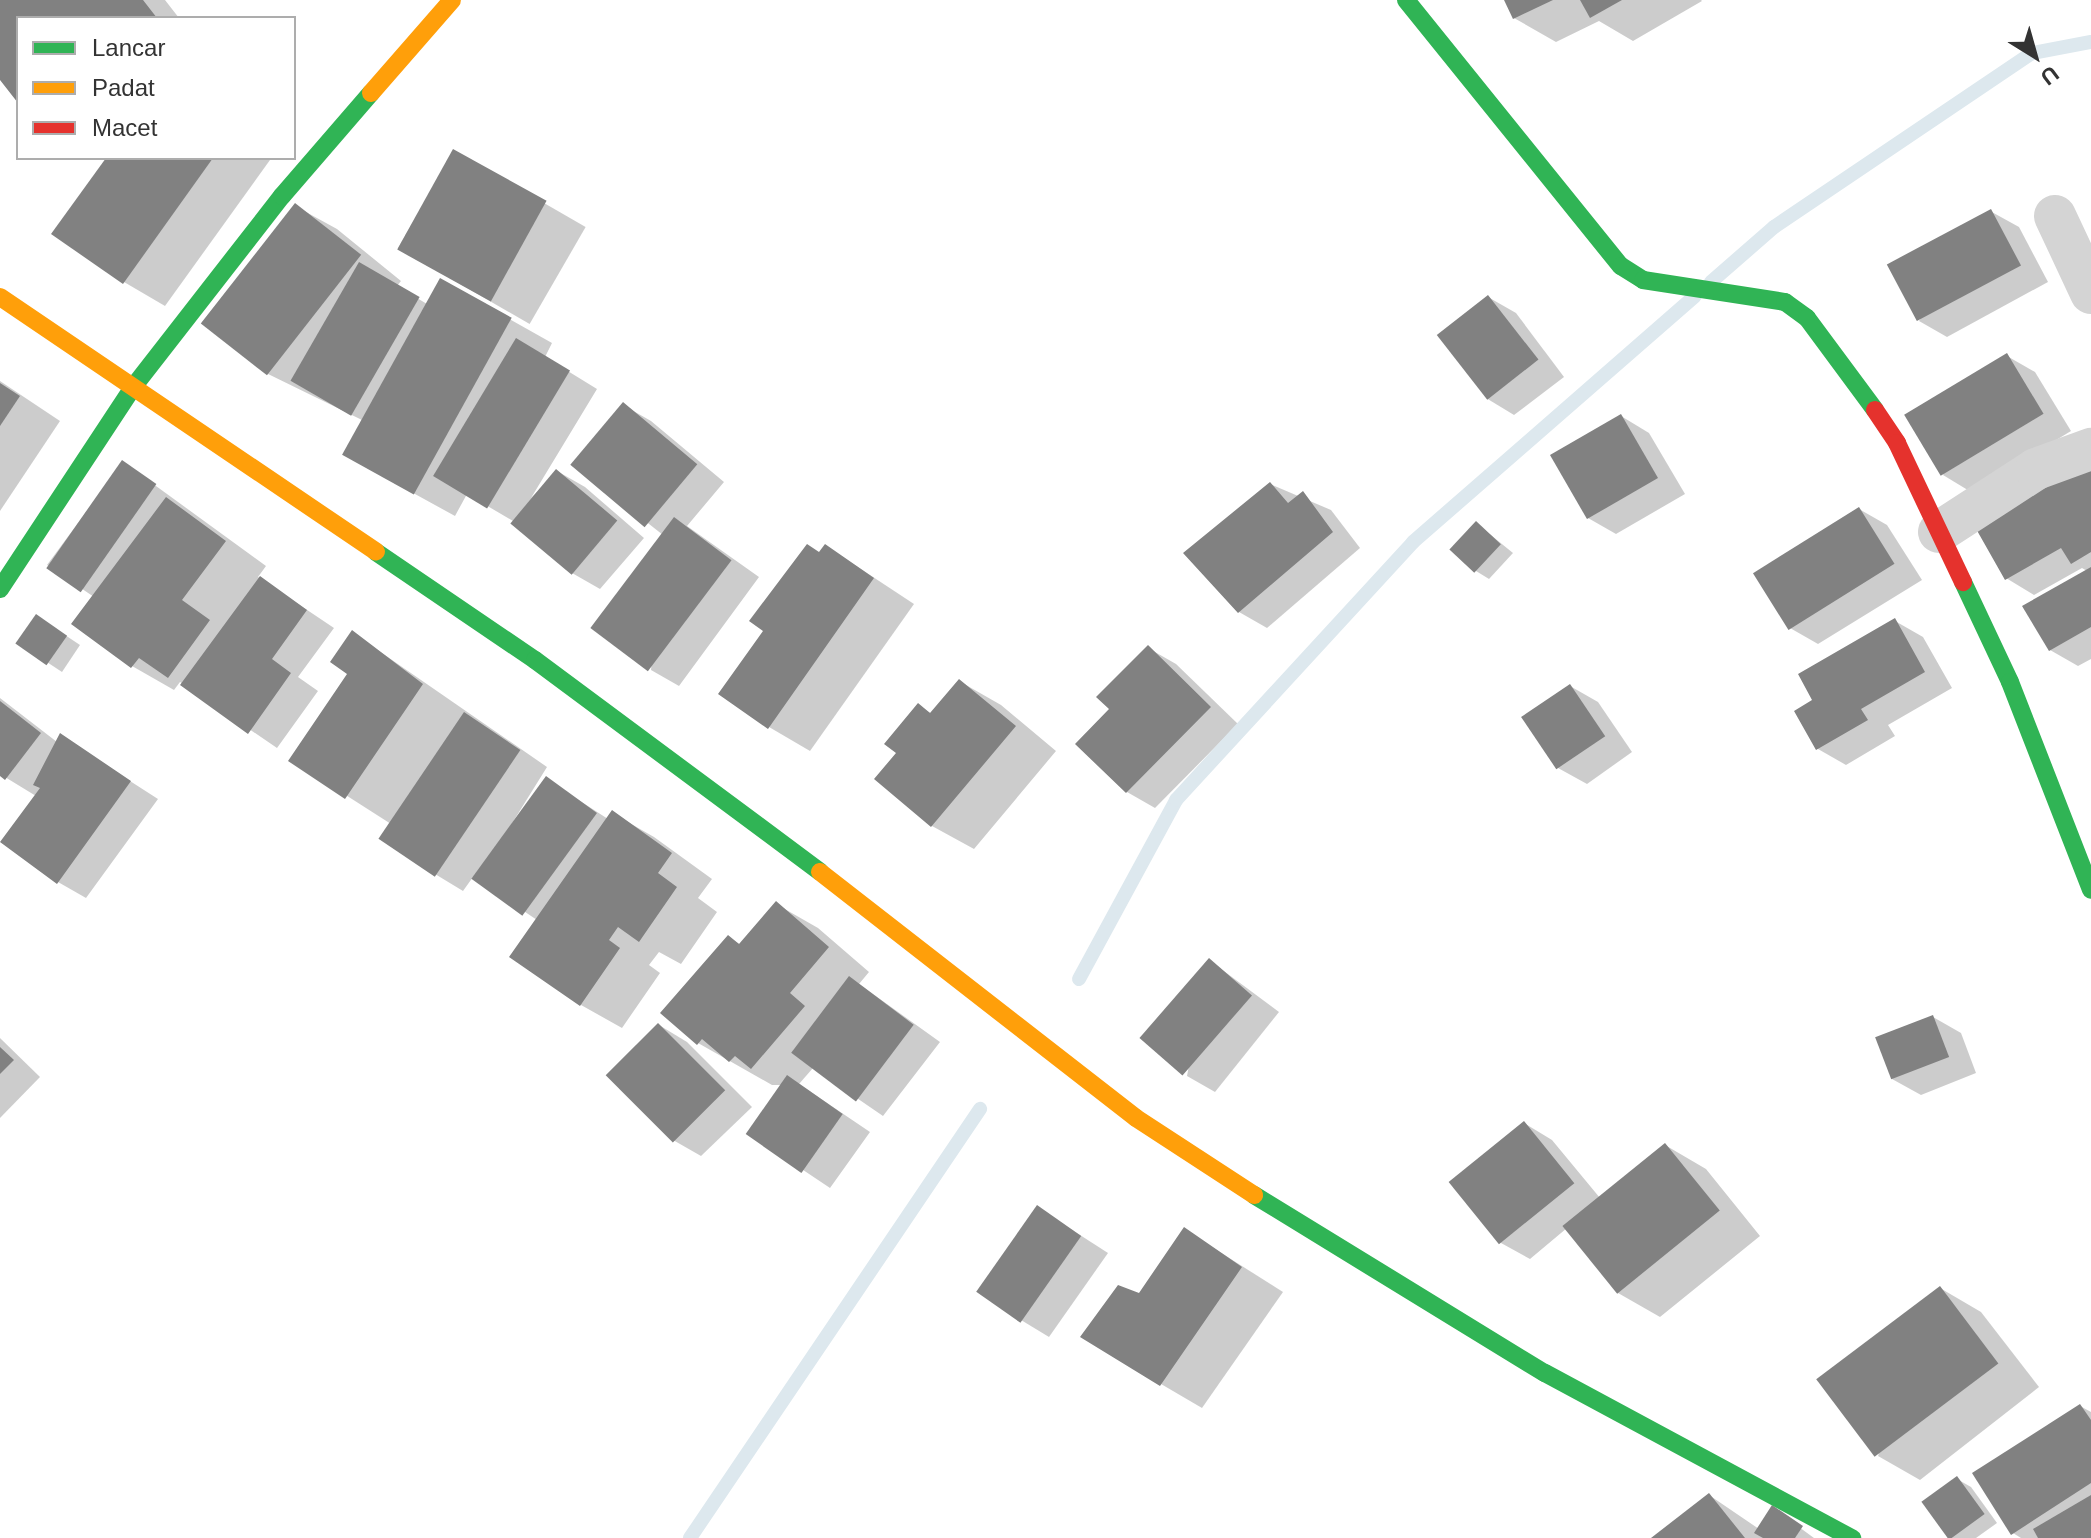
<!DOCTYPE html>
<style>
body{margin:0}
#map{position:relative;width:2091px;height:1538px;overflow:hidden;background:#fff;font-family:Arial,sans-serif}
div>[style]{position:absolute}
.shadow>*{inset:0;background:#0003;transform-origin:0 0}
.stream>*{height:14px;margin:-7px;padding:0 7px;transform-origin:7px;border-radius:7px;background:#dde8ee}
.building>*{inset:0;background:#818181;transform-origin:0 0}
.street>*{height:42px;margin:-21px;padding:0 21px;transform-origin:21px;border-radius:21px;background:#d4d4d4}
.fast>*{height:18px;margin:-9px;padding:0 9px;transform-origin:9px;border-radius:9px;background:#30b455}
.slow>*{height:18px;margin:-9px;padding:0 9px;transform-origin:9px;border-radius:9px;background:#ff9f0a}
.jam>*{height:18px;margin:-9px;padding:0 9px;transform-origin:9px;border-radius:9px;background:#e5322d}
span{translate:-50% -50%;white-space:nowrap;text-align:center;line-height:1.15;-webkit-text-stroke:8px #fff;paint-order:stroke}
.legend{position:absolute;left:16px;top:16px;width:280px;height:144px;box-sizing:border-box;background:#fff;border:2px solid #adadad;margin:0;padding:10px 14px;list-style:none;font-size:24px;color:#333}
.legend li{display:flex;align-items:center;gap:16px;height:40px}
.legend b{width:40px;border:2px solid #adadad}
.north{position:absolute;left:1995px;top:16px;width:80px;height:80px;-webkit-text-stroke:6px #fff;paint-order:stroke;rotate:143deg;font-size:22px;font-weight:700;line-height:32px;text-align:center;color:#333}
.north::after{content:'';display:block;margin:auto;width:28px;height:36px;background:#333;clip-path:polygon(50% 0,100% 100%,50% 72%,0 100%)}
</style>
<div id="map">
<div class="shadow">
<i style="clip-path:polygon(0 0,165px 0,179px 18px,18px 18px,18px 100px,0 76px)"></i>
<i style="clip-path:polygon(1506px 0,1701px 0,1702px 1px,1633px 41px,1599px 21px,1556px 42px,1514px 18px)"></i>
<i style="left:454px;top:151px;width:152px;height:112px;rotate:30deg"></i>
<i style="clip-path:polygon(109px 158px,266px 158px,270px 160px,165px 306px,124px 282px)"></i>
<i style="clip-path:polygon(295px 206px,337px 229px,401px 281px,397px 286px,427px 304px,440px 280px,552px 343px,545px 357px,597px 389px,531px 498px,557px 471px,585px 487px,644px 538px,600px 589px,572px 573px,513px 521px,467px 494px,455px 516px,384px 477px,362px 420px,266px 373px,202px 322px)"></i>
<i style="clip-path:polygon(1990px 211px,2019px 227px,2048px 282px,1947px 337px,1919px 321px)"></i>
<i style="clip-path:polygon(1488px 297px,1516px 313px,1564px 377px,1514px 415px,1486px 398px)"></i>
<i style="clip-path:polygon(2007px 356px,2035px 372px,2071px 431px,1971px 492px,1943px 475px)"></i>
<i style="clip-path:polygon(0 381px,60px 421px,0 511px)"></i>
<i style="clip-path:polygon(623px 405px,651px 421px,724px 482px,687px 526px,759px 577px,679px 686px,651px 670px,663px 535px,573px 464px)"></i>
<i style="clip-path:polygon(1621px 416px,1649px 433px,1685px 494px,1616px 534px,1588px 518px)"></i>
<i style="clip-path:polygon(123px 462px,266px 566px,258px 577px,334px 628px,298px 677px,318px 691px,277px 748px,180px 682px,174px 690px,132px 666px,74px 624px,94px 597px,47px 565px)"></i>
<i style="clip-path:polygon(2091px 463px,2091px 659px,2078px 666px,2050px 650px,2087px 571px,2082px 568px,2034px 595px,2006px 578px)"></i>
<i style="clip-path:polygon(1270px 484px,1331px 510px,1360px 548px,1267px 628px,1239px 612px)"></i>
<i style="clip-path:polygon(1859px 509px,1887px 525px,1922px 580px,1818px 644px,1790px 628px)"></i>
<i style="clip-path:polygon(1476px 523px,1513px 553px,1489px 579px,1476px 571px)"></i>
<i style="clip-path:polygon(826px 546px,914px 604px,810px 751px,769px 727px)"></i>
<i style="clip-path:polygon(1895px 621px,1923px 637px,1952px 688px,1888px 725px,1895px 736px,1846px 765px,1818px 749px,1796px 711px,1815px 700px)"></i>
<i style="clip-path:polygon(50px 625px,80px 645px,62px 672px,18px 643px)"></i>
<i style="clip-path:polygon(353px 633px,547px 767px,496px 849px,546px 779px,608px 819px,612px 813px,654px 837px,712px 879px,698px 898px,717px 912px,681px 964px,659px 952px,649px 965px,660px 973px,622px 1028px,581px 1005px,537px 920px,473px 877px,463px 891px,435px 874px,381px 838px,391px 824px,291px 760px,350px 674px)"></i>
<i style="clip-path:polygon(1148px 648px,1176px 664px,1238px 724px,1155px 808px,1127px 792px)"></i>
<i style="clip-path:polygon(959px 681px,1001px 705px,1056px 751px,974px 849px,932px 826px,877px 779px,899px 752px,919px 706px,932px 714px)"></i>
<i style="clip-path:polygon(1570px 686px,1598px 702px,1632px 752px,1587px 784px,1558px 768px)"></i>
<i style="clip-path:polygon(0 698px,57px 742px,60px 736px,158px 799px,86px 898px,58px 882px,36px 796px,0 774px)"></i>
<i style="clip-path:polygon(776px 904px,818px 928px,869px 972px,859px 984px,940px 1042px,883px 1116px,813px 1068px,799px 1084px,870px 1132px,830px 1188px,748px 1133px,782px 1085px,772px 1085px,698px 1043px,728px 937px,741px 945px)"></i>
<i style="clip-path:polygon(1209px 960px,1279px 1012px,1215px 1092px,1187px 1076px)"></i>
<i style="clip-path:polygon(1933px 1017px,1961px 1033px,1976px 1073px,1921px 1095px,1892px 1079px)"></i>
<i style="clip-path:polygon(659px 1025px,687px 1042px,752px 1107px,701px 1156px,673px 1140px)"></i>
<i style="clip-path:polygon(0 1038px,40px 1077px,0 1118px)"></i>
<i style="clip-path:polygon(1524px 1123px,1552px 1140px,1600px 1198px,1665px 1145px,1706px 1169px,1760px 1236px,1660px 1317px,1618px 1293px,1567px 1228px,1530px 1259px,1501px 1243px)"></i>
<i style="clip-path:polygon(1038px 1208px,1108px 1253px,1049px 1337px,1021px 1320px)"></i>
<i style="clip-path:polygon(1185px 1230px,1283px 1292px,1202px 1408px,1161px 1384px)"></i>
<i style="clip-path:polygon(1940px 1288px,1981px 1312px,2039px 1387px,1920px 1480px,1878px 1456px)"></i>
<i style="clip-path:polygon(2080px 1406px,2091px 1412px,2091px 1538px,2021px 1538px,2013px 1533px)"></i>
<i style="clip-path:polygon(1957px 1479px,1971px 1487px,1997px 1523px,1976px 1538px,1950px 1538px,1925px 1503px)"></i>
<i style="clip-path:polygon(1709px 1495px,1759px 1529px,1773px 1508px,1814px 1538px,1655px 1538px)"></i>
</div>
<div class="stream">
<i style="left:1711px;top:282px;width:84px;rotate:-41.1deg"></i>
<i style="left:1774px;top:227px;width:311px;rotate:-34deg"></i>
<i style="left:2032px;top:53px;width:60px;rotate:-10.6deg"></i>
<i style="left:1079px;top:979px;width:204px;rotate:-61.5deg"></i>
<i style="left:1176px;top:800px;width:350px;rotate:-47.4deg"></i>
<i style="left:1413px;top:542px;width:374px;rotate:-41.1deg"></i>
<i style="left:690px;top:1538px;width:518px;rotate:-55.94deg"></i>
</div>
<div class="building">
<i style="clip-path:polygon(0 0,143px 0,157px 18px,18px 18px,18px 103px,0 80px)"></i>
<i style="clip-path:polygon(1504px 0,1553px 0,1513px 19px)"></i>
<i style="clip-path:polygon(1580px 0,1622px 0,1590px 18px)"></i>
<i style="left:453px;top:149px;width:107px;height:115px;rotate:29deg"></i>
<i style="clip-path:polygon(106px 158px,213px 158px,123px 284px,51px 234px)"></i>
<i style="left:295px;top:203px;width:84px;height:153px;rotate:38deg"></i>
<i style="left:1991px;top:209px;width:64px;height:118px;rotate:62deg"></i>
<i style="left:359px;top:262px;width:70px;height:137px;rotate:30deg"></i>
<i style="left:440px;top:278px;width:82px;height:202px;rotate:29deg"></i>
<i style="left:1488px;top:295px;width:82px;height:65px;rotate:52deg"></i>
<i style="left:516px;top:338px;width:63px;height:161px;rotate:31deg"></i>
<i style="left:2007px;top:353px;width:71px;height:120px;rotate:59deg"></i>
<i style="clip-path:polygon(0 383px,20px 396px,0 426px)"></i>
<i style="left:623px;top:402px;width:97px;height:82px;rotate:40deg"></i>
<i style="left:1621px;top:414px;width:74px;height:82px;rotate:60deg"></i>
<i style="left:122px;top:460px;width:42px;height:132px;rotate:35deg"></i>
<i style="clip-path:polygon(2091px 461px,2091px 552px,2071px 564px,2061px 548px,2005px 580px,1975px 527px)"></i>
<i style="left:556px;top:469px;width:80px;height:71px;rotate:40deg"></i>
<i style="clip-path:polygon(1270px 482px,1288px 503px,1303px 491px,1333px 532px,1238px 613px,1183px 553px)"></i>
<i style="clip-path:polygon(166px 497px,226px 541px,182px 600px,210px 620px,168px 678px,139px 658px,131px 668px,71px 624px)"></i>
<i style="left:1859px;top:507px;width:67px;height:125px;rotate:58deg"></i>
<i style="left:674px;top:517px;width:72px;height:139px;rotate:37deg"></i>
<i style="left:1476px;top:521px;width:34px;height:39px;rotate:43deg"></i>
<i style="clip-path:polygon(807px 544px,819px 552px,825px 544px,874px 578px,768px 729px,718px 694px,763px 631px,749px 621px)"></i>
<i style="clip-path:polygon(2091px 567px,2091px 627px,2049px 651px,2022px 606px)"></i>
<i style="clip-path:polygon(260px 576px,307px 610px,272px 659px,291px 673px,248px 734px,180px 685px)"></i>
<i style="left:36px;top:614px;width:38px;height:36px;rotate:35deg"></i>
<i style="clip-path:polygon(1895px 618px,1925px 672px,1861px 709px,1868px 720px,1816px 750px,1794px 711px,1812px 700px,1798px 674px)"></i>
<i style="clip-path:polygon(352px 630px,423px 684px,345px 799px,288px 761px,347px 674px,330px 662px)"></i>
<i style="clip-path:polygon(1148px 645px,1211px 707px,1126px 793px,1075px 744px,1109px 709px,1096px 697px)"></i>
<i style="clip-path:polygon(959px 679px,1016px 726px,931px 827px,874px 779px,896px 753px,884px 744px,918px 703px,930px 713px)"></i>
<i style="left:1570px;top:684px;width:63px;height:59px;rotate:56deg"></i>
<i style="clip-path:polygon(0 701px,41px 733px,5px 780px,0 776px)"></i>
<i style="left:464px;top:712px;width:68px;height:153px;rotate:34deg"></i>
<i style="clip-path:polygon(60px 733px,131px 781px,57px 884px,0 842px,40px 788px,33px 785px)"></i>
<i style="left:546px;top:776px;width:63px;height:127px;rotate:36deg"></i>
<i style="clip-path:polygon(612px 810px,672px 853px,658px 873px,677px 887px,639px 942px,618px 927px,609px 940px,620px 948px,580px 1006px,509px 957px)"></i>
<i style="clip-path:polygon(776px 901px,829px 947px,790px 993px,805px 1006px,751px 1069px,735px 1056px,729px 1062px,702px 1039px,697px 1045px,660px 1013px,728px 935px,739px 944px)"></i>
<i style="left:1209px;top:958px;width:57px;height:106px;rotate:41deg"></i>
<i style="left:849px;top:976px;width:81px;height:96px;rotate:37deg"></i>
<i style="left:1933px;top:1015px;width:45px;height:62px;rotate:69deg"></i>
<i style="left:658px;top:1023px;width:95px;height:74px;rotate:45deg"></i>
<i style="clip-path:polygon(0 1047px,14px 1060px,0 1074px)"></i>
<i style="left:787px;top:1075px;width:68px;height:72px;rotate:35deg"></i>
<i style="left:1524px;top:1121px;width:80px;height:97px;rotate:51deg"></i>
<i style="left:1665px;top:1143px;width:87px;height:132px;rotate:51deg"></i>
<i style="left:1037px;top:1205px;width:54px;height:106px;rotate:35deg"></i>
<i style="clip-path:polygon(1184px 1227px,1242px 1267px,1160px 1386px,1080px 1337px,1118px 1285px,1139px 1293px)"></i>
<i style="left:1940px;top:1286px;width:97px;height:155px;rotate:53deg"></i>
<i style="clip-path:polygon(2080px 1404px,2091px 1420px,2091px 1483px,2011px 1535px,1972px 1473px)"></i>
<i style="left:1957px;top:1476px;width:47px;height:44px;rotate:54deg"></i>
<i style="clip-path:polygon(1709px 1493px,1745px 1538px,1651px 1538px)"></i>
<i style="clip-path:polygon(2091px 1495px,2091px 1538px,2038px 1538px,2033px 1529px)"></i>
<i style="clip-path:polygon(1772px 1505px,1803px 1526px,1795px 1538px,1763px 1538px,1754px 1533px)"></i>
</div>
<div class="street">
<i style="left:2055px;top:216px;width:85px;rotate:64.9deg"></i>
<i style="left:1939px;top:532px;width:116px;rotate:-33deg"></i>
<i style="left:2036px;top:469px;width:59px;rotate:-20deg"></i>
</div>
<div class="fast">
<i style="left:1406px;top:0;width:342px;rotate:51.1deg"></i>
<i style="left:1621px;top:266px;width:26px;rotate:32deg"></i>
<i style="left:1643px;top:280px;width:144px;rotate:8.8deg"></i>
<i style="left:1785px;top:302px;width:27px;rotate:36deg"></i>
<i style="left:1807px;top:318px;width:114px;rotate:53.5deg"></i>
<i style="left:376px;top:552px;width:192px;rotate:34.2deg"></i>
<i style="left:535px;top:660px;width:355px;rotate:36.6deg"></i>
<i style="left:1963px;top:582px;width:110px;rotate:64.8deg"></i>
<i style="left:2010px;top:682px;width:223px;rotate:68.7deg"></i>
<i style="left:0;top:589px;width:243px;rotate:-56.6deg"></i>
<i style="left:134px;top:386px;width:241px;rotate:-52.1deg"></i>
<i style="left:282px;top:196px;width:136px;rotate:-49.2deg"></i>
<i style="left:1254px;top:1195px;width:341px;rotate:31.5deg"></i>
<i style="left:1545px;top:1373px;width:349px;rotate:28.3deg"></i>
</div>
<div class="slow">
<i style="left:371px;top:93px;width:123px;rotate:-48.9deg"></i>
<i style="left:0;top:297px;width:454px;rotate:34.1deg"></i>
<i style="left:820px;top:872px;width:400px;rotate:37.9deg"></i>
<i style="left:1136px;top:1118px;width:141px;rotate:33.1deg"></i>
</div>
<div class="jam">
<i style="left:1875px;top:410px;width:40px;rotate:56deg"></i>
<i style="left:1897px;top:443px;width:154px;rotate:64.6deg"></i>
</div>
<ul class="legend">
<li><b style="height:10px;background:#30b455"></b>Lancar</li>
<li><b style="height:10px;background:#ff9f0a"></b>Padat</li>
<li><b style="height:10px;background:#e5322d"></b>Macet</li>
</ul>
<div class="north">U</div>
</div>
